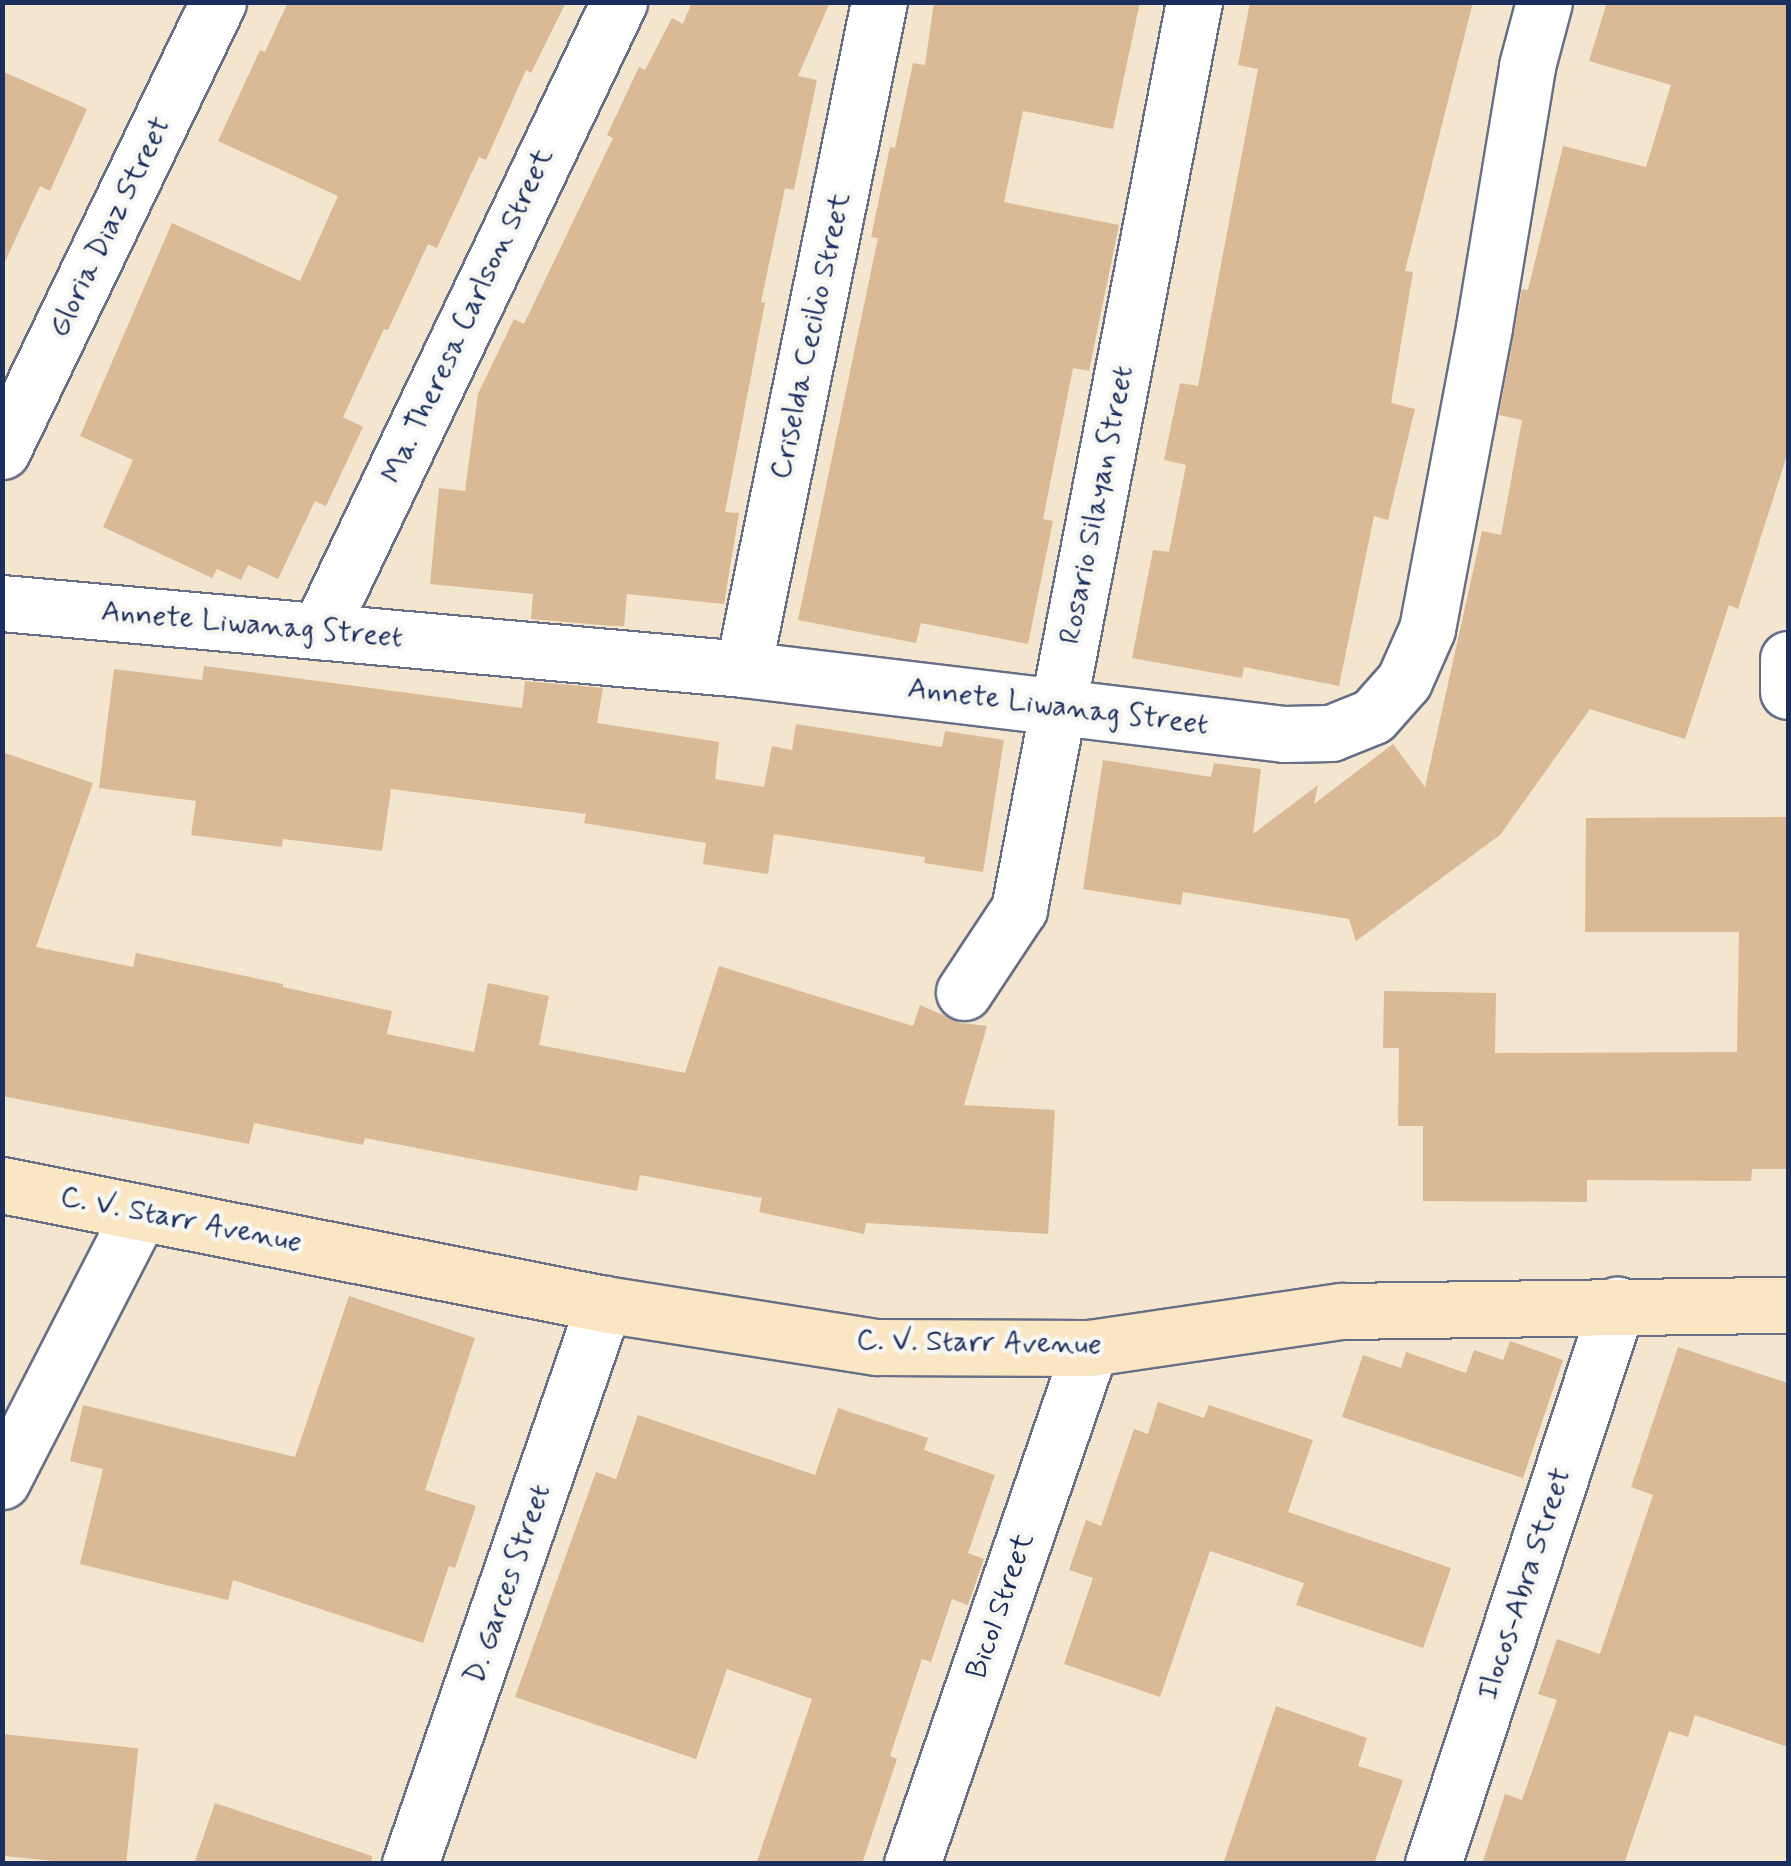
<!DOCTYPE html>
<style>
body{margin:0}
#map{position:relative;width:1791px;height:1866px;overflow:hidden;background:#f4e5cf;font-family:Mynerve,sans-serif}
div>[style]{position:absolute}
.building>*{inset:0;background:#daba96;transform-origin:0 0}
.roads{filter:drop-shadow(2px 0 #676f86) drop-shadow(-2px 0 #676f86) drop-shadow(0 2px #676f86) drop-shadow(0 -2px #676f86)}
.street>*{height:55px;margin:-27.5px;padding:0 27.5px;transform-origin:27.5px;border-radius:27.5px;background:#fff}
.secondary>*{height:55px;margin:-27.5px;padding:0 27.5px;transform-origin:27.5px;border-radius:27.5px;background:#fbe6c4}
span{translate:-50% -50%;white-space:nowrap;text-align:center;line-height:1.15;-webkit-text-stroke:9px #f6f6f2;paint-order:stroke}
.street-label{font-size:30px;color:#1b2f5e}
.frame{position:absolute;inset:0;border:5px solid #1b2f5e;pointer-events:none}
</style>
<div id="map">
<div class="building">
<i style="clip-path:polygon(288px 2px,566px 2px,531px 73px,526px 70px,486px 160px,479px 157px,437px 248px,428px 244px,388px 330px,384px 329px,343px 417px,363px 427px,326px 506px,315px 501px,278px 579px,248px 565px,241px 580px,217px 569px,212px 578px,103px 527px,133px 460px,80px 436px,172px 223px,300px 281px,338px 196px,218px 141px,260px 50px,265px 52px)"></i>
<i style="clip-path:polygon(692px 2px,830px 2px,798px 76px,817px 80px,794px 190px,785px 188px,761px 302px,765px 303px,725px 512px,739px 513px,724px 604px,627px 594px,624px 626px,613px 626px,531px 619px,533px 594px,430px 584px,439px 488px,465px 491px,478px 394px,514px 319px,524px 324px,613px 138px,607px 135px,639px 67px,645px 70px,672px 18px,683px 24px)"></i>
<i style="clip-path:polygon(934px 2px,1140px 2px,1113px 129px,1023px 111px,1004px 202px,1119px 225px,1089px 371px,1073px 368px,1043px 519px,1053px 521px,1028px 644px,921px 623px,916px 643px,798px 620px,878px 238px,871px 237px,890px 147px,895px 148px,913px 63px,925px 65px)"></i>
<i style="clip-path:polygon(1250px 2px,1473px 2px,1405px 271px,1413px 272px,1391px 403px,1415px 409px,1388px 520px,1374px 516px,1339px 686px,1244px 667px,1242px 678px,1132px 658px,1153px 550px,1169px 552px,1186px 465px,1164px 460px,1180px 383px,1198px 386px,1258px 69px,1238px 65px)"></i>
<i style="clip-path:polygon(1607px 2px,1788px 2px,1788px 452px,1738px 609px,1729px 605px,1685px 739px,1590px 709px,1500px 835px,1356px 941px,1349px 919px,1183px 892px,1181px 905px,1083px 889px,1103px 760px,1211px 777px,1214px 763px,1261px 769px,1253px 834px,1318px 785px,1314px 804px,1393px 744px,1425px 787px,1482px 531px,1501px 535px,1522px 420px,1499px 415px,1522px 289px,1528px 290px,1563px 146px,1646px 167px,1671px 85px,1589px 61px)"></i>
<i style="clip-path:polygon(2px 71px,87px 109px,50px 191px,40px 186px,2px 268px)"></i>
<i style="clip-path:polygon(204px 666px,522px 708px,525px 681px,603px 688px,597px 723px,719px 742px,715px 779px,764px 787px,772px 746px,792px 750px,796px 724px,942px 747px,945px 731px,1004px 740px,983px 872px,924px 863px,925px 857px,774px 834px,768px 874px,703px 864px,706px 843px,584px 823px,586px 814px,391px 789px,382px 851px,283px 839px,282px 847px,191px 835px,196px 801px,99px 788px,114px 669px,202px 680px)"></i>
<i style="clip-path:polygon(2px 752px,93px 783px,36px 947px,133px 967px,136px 953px,283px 984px,283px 987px,392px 1011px,387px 1034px,474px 1052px,488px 983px,549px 996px,539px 1045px,685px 1073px,719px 966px,913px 1026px,920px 1005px,961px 1023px,987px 1026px,964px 1105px,1055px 1110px,1048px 1234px,866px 1223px,864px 1234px,759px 1212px,762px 1198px,640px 1175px,637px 1191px,365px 1138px,363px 1145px,254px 1123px,249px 1144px,2px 1096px)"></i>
<i style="clip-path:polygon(1788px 817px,1788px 1169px,1752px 1169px,1751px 1181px,1587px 1180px,1587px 1202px,1423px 1201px,1423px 1126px,1398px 1126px,1399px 1048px,1383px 1048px,1384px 991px,1496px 993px,1495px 1053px,1737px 1052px,1739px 932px,1585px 932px,1586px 818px)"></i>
<i style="clip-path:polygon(349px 1296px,475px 1338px,425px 1490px,476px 1506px,455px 1568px,449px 1566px,423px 1643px,233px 1580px,228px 1600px,80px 1564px,103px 1469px,70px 1461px,83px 1405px,295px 1457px)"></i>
<i style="clip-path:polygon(1510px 1341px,1563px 1360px,1523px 1478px,1342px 1417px,1363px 1355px,1401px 1368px,1406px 1352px,1466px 1373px,1474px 1350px,1503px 1360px)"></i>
<i style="clip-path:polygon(1678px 1347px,1788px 1383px,1788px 1747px,1695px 1715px,1688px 1737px,1669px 1731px,1624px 1864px,1482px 1864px,1505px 1794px,1522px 1800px,1557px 1700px,1538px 1694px,1557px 1639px,1600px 1654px,1653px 1495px,1631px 1487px)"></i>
<i style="clip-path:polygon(1158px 1402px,1204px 1418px,1209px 1405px,1313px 1440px,1288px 1512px,1451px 1568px,1423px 1648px,1296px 1605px,1304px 1583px,1210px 1551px,1160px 1697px,1064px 1664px,1093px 1578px,1069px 1570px,1086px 1520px,1101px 1526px,1134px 1429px,1148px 1434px)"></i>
<i style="clip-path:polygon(838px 1408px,928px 1438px,924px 1450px,995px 1475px,968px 1553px,984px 1559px,968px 1605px,952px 1599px,931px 1662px,922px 1659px,890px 1756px,897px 1759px,862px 1864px,756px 1864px,812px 1699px,727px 1669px,696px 1759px,515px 1697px,596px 1472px,616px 1479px,638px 1415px,815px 1475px)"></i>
<i style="clip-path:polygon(1276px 1706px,1367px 1738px,1358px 1766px,1403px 1780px,1374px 1864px,1223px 1864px)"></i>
<i style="left:2px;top:1734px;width:137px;height:121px;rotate:6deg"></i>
<i style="clip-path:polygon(215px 1803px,372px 1856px,371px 1864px,194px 1864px)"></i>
</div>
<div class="roads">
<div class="street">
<i style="left:2px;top:451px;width:498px;rotate:-64.3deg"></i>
<i style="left:2px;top:603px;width:744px;rotate:5.09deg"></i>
<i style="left:743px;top:669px;width:545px;rotate:6.85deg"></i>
<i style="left:1284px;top:734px;width:47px;rotate:-1.2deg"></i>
<i style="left:1331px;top:733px;width:45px;rotate:-22deg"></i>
<i style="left:1373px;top:716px;width:47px;rotate:-48.5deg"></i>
<i style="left:1404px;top:681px;width:57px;rotate:-66.1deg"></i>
<i style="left:1427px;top:629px;width:307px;rotate:-79.3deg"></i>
<i style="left:1484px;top:327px;width:265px;rotate:-80.6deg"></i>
<i style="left:1527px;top:66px;width:66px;rotate:-75.1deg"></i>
<i style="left:319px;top:631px;width:697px;rotate:-64.5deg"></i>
<i style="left:1788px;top:659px;width:32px;rotate:90deg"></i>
<i style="left:743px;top:669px;width:681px;rotate:-78.48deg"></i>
<i style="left:964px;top:992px;width:100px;rotate:-56.5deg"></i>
<i style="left:1019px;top:909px;width:924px;rotate:-79.08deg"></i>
<i style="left:2px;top:1481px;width:302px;rotate:-62.8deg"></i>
<i style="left:410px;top:1864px;width:593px;rotate:-70.89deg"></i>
<i style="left:912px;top:1864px;width:546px;rotate:-70.97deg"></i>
<i style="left:1433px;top:1864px;width:589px;rotate:-71.78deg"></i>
</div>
<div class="secondary">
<i style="left:2px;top:1185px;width:614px;rotate:11.18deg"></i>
<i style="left:604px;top:1304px;width:276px;rotate:9deg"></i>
<i style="left:877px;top:1347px;width:213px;rotate:0.3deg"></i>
<i style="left:1090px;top:1348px;width:255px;rotate:-8.4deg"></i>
<i style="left:1342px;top:1311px;width:446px;rotate:-0.8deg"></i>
</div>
</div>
<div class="street-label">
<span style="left:110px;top:227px;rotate:-64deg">Gloria Diaz Street</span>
<span style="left:468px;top:316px;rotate:-65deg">Ma. Theresa Carlson Street</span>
<span style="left:811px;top:336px;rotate:-78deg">Criselda Cecilio Street</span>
<span style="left:1097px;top:505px;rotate:-79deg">Rosario Silayan Street</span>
<span style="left:252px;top:625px;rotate:5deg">Annete Liwanag Street</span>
<span style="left:1058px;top:707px;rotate:7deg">Annete Liwanag Street</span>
<span style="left:181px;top:1220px;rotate:11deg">C. V. Starr Avenue</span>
<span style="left:979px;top:1343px;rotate:1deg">C. V. Starr Avenue</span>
<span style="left:508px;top:1584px;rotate:-71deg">D. Garces Street</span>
<span style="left:1525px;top:1584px;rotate:-72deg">Ilocos-Abra Street</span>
<span style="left:1001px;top:1606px;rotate:-71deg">Bicol Street</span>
</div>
<div class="frame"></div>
</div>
